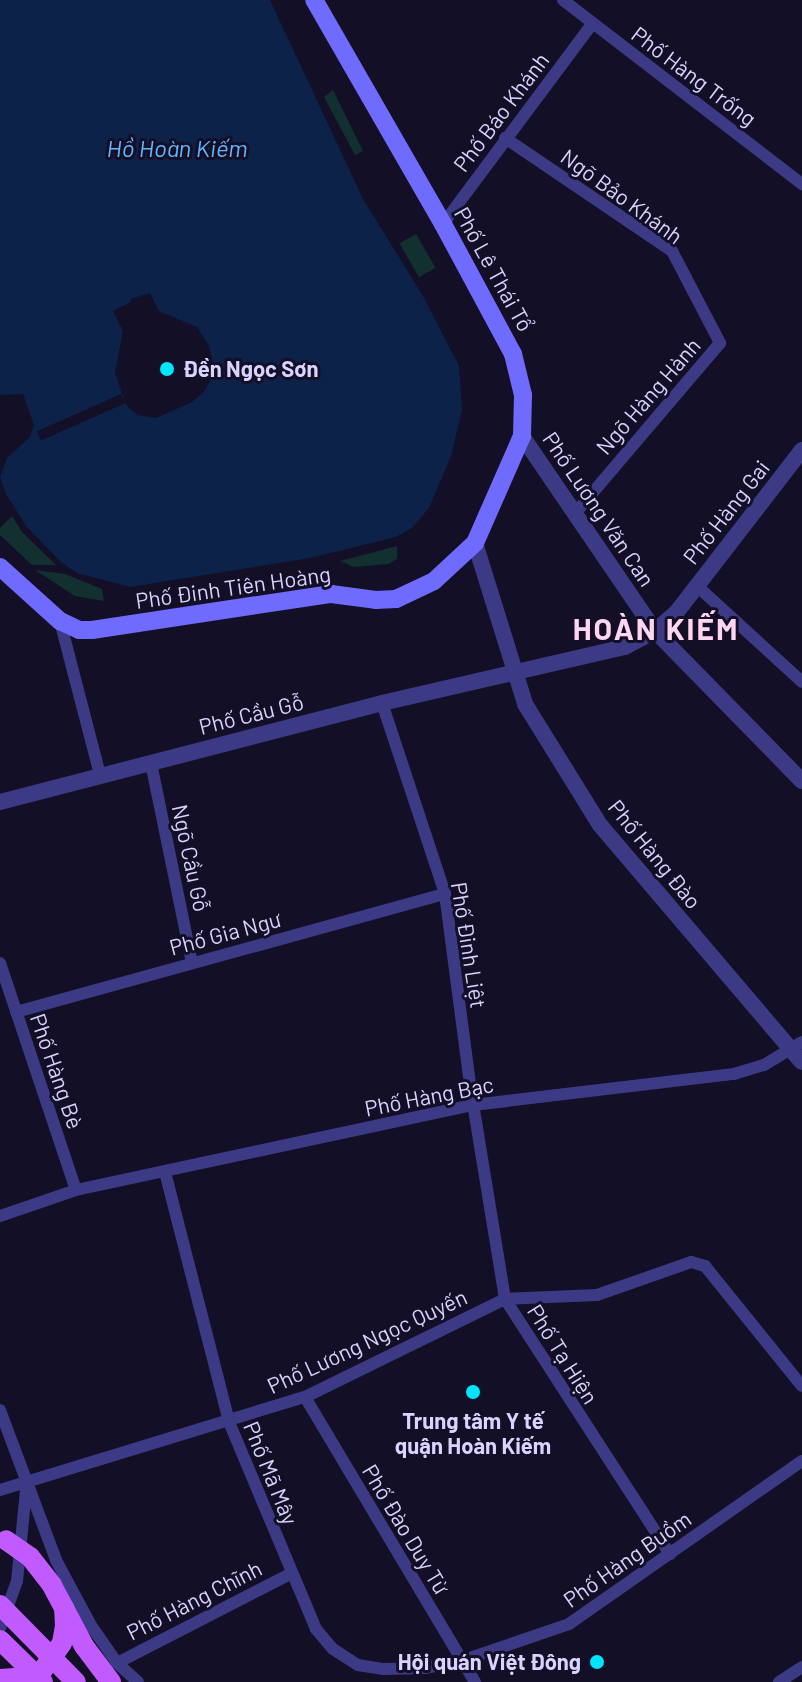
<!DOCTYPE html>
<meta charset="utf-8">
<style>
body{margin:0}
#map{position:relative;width:802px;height:1682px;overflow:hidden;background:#130f26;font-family:Barlow,sans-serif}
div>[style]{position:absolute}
.green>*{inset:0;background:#12302f;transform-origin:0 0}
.water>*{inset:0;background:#0c2248}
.pier>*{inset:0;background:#130f26;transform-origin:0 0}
.minor>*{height:12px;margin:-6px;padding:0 6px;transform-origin:6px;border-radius:6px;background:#3d3a85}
.tertiary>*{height:16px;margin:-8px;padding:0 8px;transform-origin:8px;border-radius:8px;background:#3d3a85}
.secondary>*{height:18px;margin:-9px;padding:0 9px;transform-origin:9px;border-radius:9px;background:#6f6bff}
.primary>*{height:20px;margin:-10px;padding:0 10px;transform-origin:10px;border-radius:10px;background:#c25bff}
.primary-bridge>*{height:20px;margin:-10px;padding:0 10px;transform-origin:10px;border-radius:10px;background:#c25bff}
.dots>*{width:22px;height:22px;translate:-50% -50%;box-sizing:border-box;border:4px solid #130f26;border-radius:50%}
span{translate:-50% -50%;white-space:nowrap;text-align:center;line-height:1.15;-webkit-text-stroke:6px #130f26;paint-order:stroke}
.street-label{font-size:22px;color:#d9d4ff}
.poi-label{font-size:22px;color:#d9d4ff;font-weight:700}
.left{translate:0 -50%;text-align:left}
.right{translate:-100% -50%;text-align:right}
.water-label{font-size:24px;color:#62b6ff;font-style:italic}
.district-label{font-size:30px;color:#ffd6f0;font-weight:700;letter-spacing:2px}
</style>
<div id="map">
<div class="green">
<i style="clip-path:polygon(333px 90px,363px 151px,355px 155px,324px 97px)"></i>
<i style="left:416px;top:234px;width:39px;height:19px;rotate:60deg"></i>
<i style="clip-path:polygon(12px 516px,22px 532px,56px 565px,32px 565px,0 535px,0 528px)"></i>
<i style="clip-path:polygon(397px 546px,397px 559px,388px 564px,353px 567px,340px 561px)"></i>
<i style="clip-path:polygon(35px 570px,65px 574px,102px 589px,104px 601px,75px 596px)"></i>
</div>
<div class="water">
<i style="clip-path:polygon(evenodd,0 0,270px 0,363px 199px,423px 296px,459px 366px,462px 410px,451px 456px,429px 508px,412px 528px,396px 537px,310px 558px,130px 587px,77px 573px,61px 562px,26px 526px,6px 494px,0 477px,7px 458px,30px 437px,34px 425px,23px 394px,0 395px,0 0,150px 293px,159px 311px,197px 327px,209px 346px,213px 362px,211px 379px,204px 392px,192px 402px,156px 418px,138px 415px,126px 405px,115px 373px,123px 331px,113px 311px,131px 302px,130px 299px,150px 293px)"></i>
</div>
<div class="pier">
<i style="left:121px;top:394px;width:10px;height:92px;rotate:66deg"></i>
</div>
<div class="minor">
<i style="left:563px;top:0;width:302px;rotate:37.6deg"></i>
<i style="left:505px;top:138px;width:202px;rotate:34.1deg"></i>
<i style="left:672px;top:251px;width:104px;rotate:62.4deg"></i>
<i style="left:720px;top:343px;width:222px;rotate:130.4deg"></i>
<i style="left:443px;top:224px;width:249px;rotate:-53.3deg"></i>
<i style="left:697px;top:586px;width:142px;rotate:42.4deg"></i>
<i style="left:60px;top:621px;width:159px;rotate:75.4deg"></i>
<i style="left:382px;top:703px;width:201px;rotate:71.7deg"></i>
<i style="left:445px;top:894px;width:193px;rotate:82.5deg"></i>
<i style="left:470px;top:1085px;width:217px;rotate:80.7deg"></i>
<i style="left:505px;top:1299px;width:304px;rotate:57.1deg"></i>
<i style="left:151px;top:763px;width:203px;rotate:78.4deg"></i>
<i style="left:0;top:963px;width:239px;rotate:71.5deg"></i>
<i style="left:16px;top:1012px;width:445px;rotate:-15.4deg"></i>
<i style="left:165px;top:1172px;width:258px;rotate:75.6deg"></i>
<i style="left:229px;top:1422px;width:225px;rotate:67.2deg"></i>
<i style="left:316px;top:1629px;width:26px;rotate:50deg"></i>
<i style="left:333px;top:1649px;width:30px;rotate:33deg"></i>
<i style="left:358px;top:1665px;width:26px;rotate:9deg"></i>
<i style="left:384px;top:1669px;width:41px;rotate:-1.4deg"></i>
<i style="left:425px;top:1668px;width:37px;rotate:-11deg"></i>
<i style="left:461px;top:1661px;width:114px;rotate:-18.9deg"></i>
<i style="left:569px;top:1624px;width:284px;rotate:-35deg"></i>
<i style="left:0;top:1216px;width:80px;rotate:-18.9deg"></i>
<i style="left:76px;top:1190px;width:406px;rotate:-12.1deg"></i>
<i style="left:473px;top:1105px;width:263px;rotate:-6.8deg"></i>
<i style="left:734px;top:1074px;width:31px;rotate:-17deg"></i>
<i style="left:764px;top:1065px;width:44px;rotate:-31.2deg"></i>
<i style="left:305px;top:1397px;width:332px;rotate:59.2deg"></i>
<i style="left:0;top:1410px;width:160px;rotate:69.5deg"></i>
<i style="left:56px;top:1560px;width:76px;rotate:61.8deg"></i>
<i style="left:92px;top:1627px;width:44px;rotate:55.2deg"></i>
<i style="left:117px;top:1663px;width:28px;rotate:42deg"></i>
<i style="left:0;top:1490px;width:319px;rotate:-17deg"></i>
<i style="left:305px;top:1397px;width:223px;rotate:-26.1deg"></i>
<i style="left:505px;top:1299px;width:92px;rotate:-2.5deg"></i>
<i style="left:597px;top:1295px;width:100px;rotate:-19.3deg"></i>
<i style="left:691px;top:1262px;width:15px;rotate:16deg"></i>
<i style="left:705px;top:1266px;width:154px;rotate:51.1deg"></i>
<i style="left:0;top:1628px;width:50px;rotate:-70.1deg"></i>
<i style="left:17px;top:1581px;width:90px;rotate:-84.3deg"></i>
<i style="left:117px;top:1663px;width:195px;rotate:-27.2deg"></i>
<i style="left:779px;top:1682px;width:27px;rotate:-33deg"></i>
</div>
<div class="tertiary">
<i style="left:522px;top:436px;width:236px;rotate:55.7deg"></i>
<i style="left:655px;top:631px;width:210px;rotate:45.6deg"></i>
<i style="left:475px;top:543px;width:169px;rotate:72.7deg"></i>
<i style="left:525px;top:704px;width:142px;rotate:58.2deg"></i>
<i style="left:600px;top:825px;width:311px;rotate:49.6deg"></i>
<i style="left:0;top:802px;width:395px;rotate:-14.5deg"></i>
<i style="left:382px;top:703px;width:249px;rotate:-13deg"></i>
<i style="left:625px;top:647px;width:34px;rotate:-28deg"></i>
<i style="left:655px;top:631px;width:28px;rotate:-41deg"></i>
<i style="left:676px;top:613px;width:206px;rotate:-52.3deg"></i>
</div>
<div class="secondary">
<i style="left:0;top:567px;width:81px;rotate:42deg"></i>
<i style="left:60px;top:621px;width:21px;rotate:25deg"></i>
<i style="left:79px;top:630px;width:13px"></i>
<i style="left:92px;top:630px;width:242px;rotate:-8.6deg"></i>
<i style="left:331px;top:594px;width:45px;rotate:7.6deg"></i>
<i style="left:376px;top:600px;width:20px;rotate:-3deg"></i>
<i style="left:396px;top:599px;width:42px;rotate:-25.3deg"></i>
<i style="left:434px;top:581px;width:56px;rotate:-42.8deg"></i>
<i style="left:475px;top:543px;width:117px;rotate:-66.3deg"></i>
<i style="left:522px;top:436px;width:41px;rotate:-88.6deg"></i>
<i style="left:523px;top:395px;width:42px;rotate:-103.7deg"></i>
<i style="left:513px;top:354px;width:148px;rotate:-118.3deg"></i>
<i style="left:443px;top:224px;width:258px;rotate:-119.9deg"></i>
</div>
<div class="primary">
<i style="left:0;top:1605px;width:108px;rotate:45.4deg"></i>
<i style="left:64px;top:1608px;width:43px;rotate:62.2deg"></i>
<i style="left:84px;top:1646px;width:45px;rotate:53.1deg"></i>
<i style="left:0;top:1640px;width:60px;rotate:44.3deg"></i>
</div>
<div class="primary-bridge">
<i style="left:0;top:1679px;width:28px;rotate:-4deg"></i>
<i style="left:28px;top:1677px;width:15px;rotate:-23deg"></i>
<i style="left:42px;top:1671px;width:34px;rotate:-54deg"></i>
<i style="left:62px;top:1643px;width:17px;rotate:-80deg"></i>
<i style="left:65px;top:1626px;width:18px;rotate:-93deg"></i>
<i style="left:64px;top:1608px;width:26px;rotate:-118deg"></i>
<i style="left:52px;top:1585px;width:36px;rotate:-128deg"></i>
<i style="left:30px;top:1557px;width:29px;rotate:-145deg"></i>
</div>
<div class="dots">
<i style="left:167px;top:369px;background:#00e5ff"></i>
<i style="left:473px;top:1392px;background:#00e5ff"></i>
<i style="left:597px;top:1662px;background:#00e5ff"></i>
</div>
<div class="street-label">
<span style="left:694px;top:76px;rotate:37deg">Phố Hàng Trống</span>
<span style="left:501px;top:112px;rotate:-53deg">Phố Báo Khánh</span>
<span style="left:622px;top:196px;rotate:36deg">Ngõ Bảo Khánh</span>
<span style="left:494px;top:269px;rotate:61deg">Phố Lê Thái Tổ</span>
<span style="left:648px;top:396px;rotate:-49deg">Ngõ Hàng Hành</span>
<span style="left:599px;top:509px;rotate:56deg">Phố Lương Văn Can</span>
<span style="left:726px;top:512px;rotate:-52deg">Phố Hàng Gai</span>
<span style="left:233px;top:587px;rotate:-8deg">Phố Đinh Tiên Hoàng</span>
<span style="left:251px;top:714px;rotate:-14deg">Phố Cầu Gỗ</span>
<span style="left:655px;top:854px;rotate:51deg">Phố Hàng Đào</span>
<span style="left:191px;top:858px;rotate:78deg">Ngõ Cầu Gỗ</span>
<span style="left:225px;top:933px;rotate:-15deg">Phố Gia Ngư</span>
<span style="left:469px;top:945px;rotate:81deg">Phố Đinh Liệt</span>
<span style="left:57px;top:1071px;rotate:71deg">Phố Hàng Bè</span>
<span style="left:429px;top:1096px;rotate:-11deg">Phố Hàng Bạc</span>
<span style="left:367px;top:1341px;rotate:-25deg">Phố Lương Ngọc Quyến</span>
<span style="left:563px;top:1354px;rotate:58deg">Phố Tạ Hiện</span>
<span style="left:271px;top:1473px;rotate:68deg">Phố Mã Mây</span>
<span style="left:406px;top:1529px;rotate:59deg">Phố Đào Duy Từ</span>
<span style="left:627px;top:1559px;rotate:-35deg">Phố Hàng Buồm</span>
<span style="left:194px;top:1600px;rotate:-27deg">Phố Hàng Chĩnh</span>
</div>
<div class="poi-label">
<span class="left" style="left:183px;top:369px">Đền Ngọc Sơn</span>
<span style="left:473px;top:1433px">Trung tâm Y tế<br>quận Hoàn Kiếm</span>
<span class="right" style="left:581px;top:1662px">Hội quán Việt Đông</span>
</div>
<div class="water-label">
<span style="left:177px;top:148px">Hồ Hoàn Kiếm</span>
</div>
<div class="district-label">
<span style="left:656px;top:628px">HOÀN KIẾM</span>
</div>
</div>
